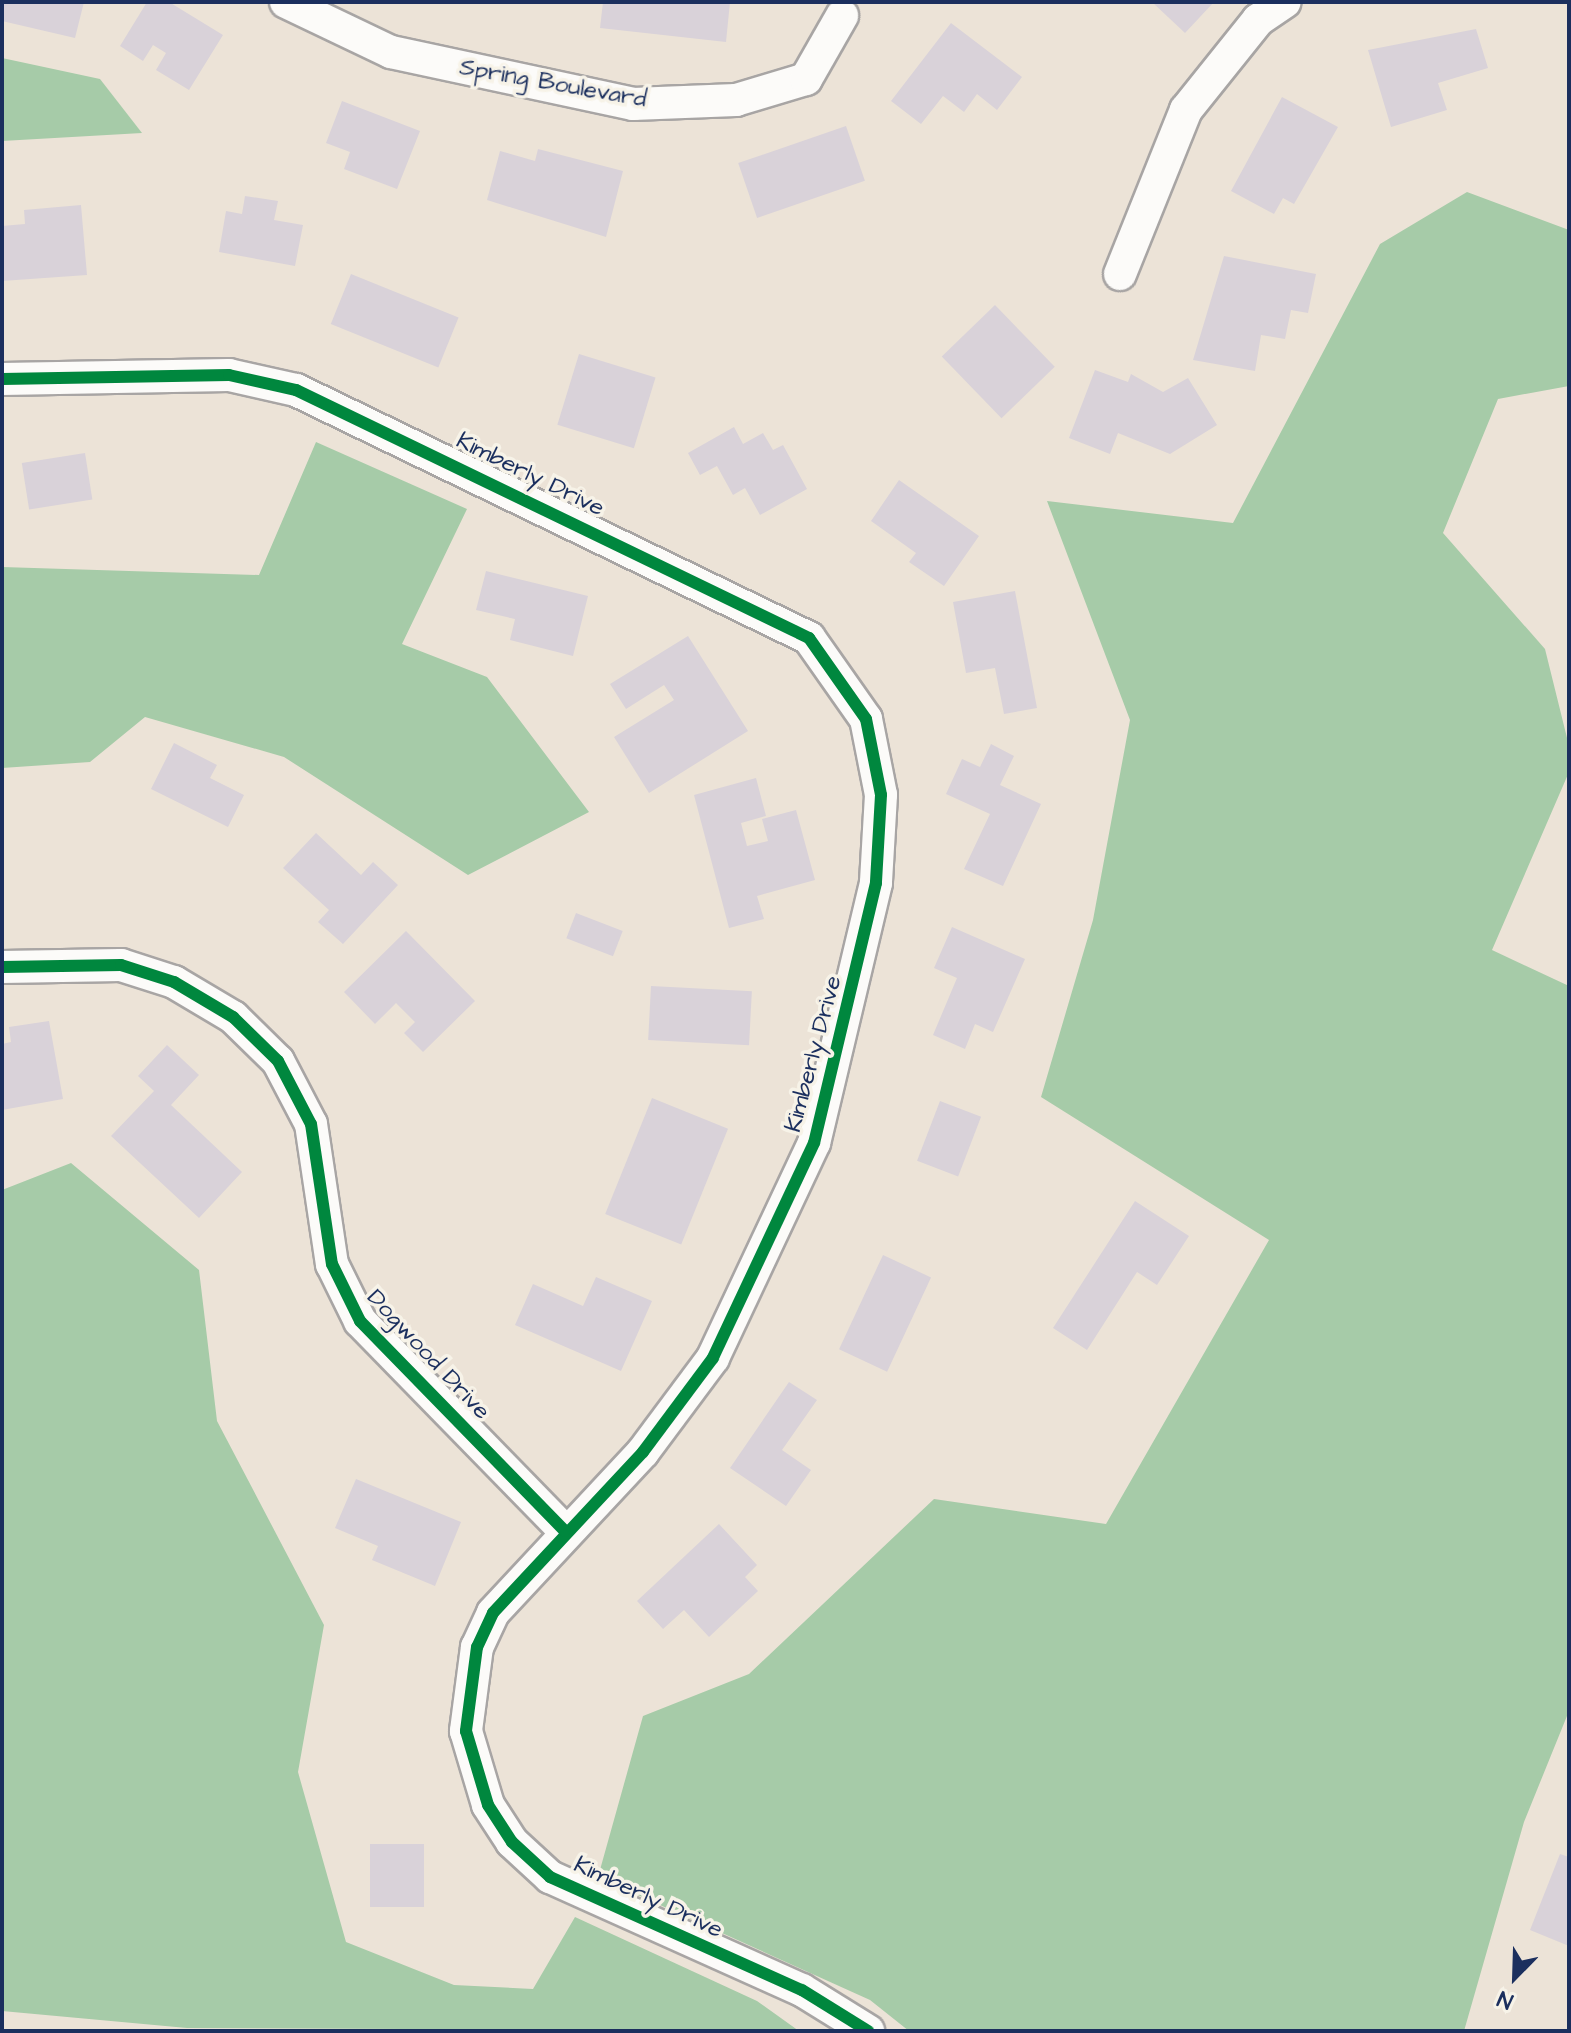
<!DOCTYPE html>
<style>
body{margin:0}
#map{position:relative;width:1571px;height:2033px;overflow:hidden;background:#ece3d7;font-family:"Architects Daughter",sans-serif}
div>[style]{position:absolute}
.forest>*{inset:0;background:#a6cba8}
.building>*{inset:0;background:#d9d2d9;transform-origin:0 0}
.roads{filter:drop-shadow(2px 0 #a8a5a4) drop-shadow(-2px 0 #a8a5a4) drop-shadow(0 2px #a8a5a4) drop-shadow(0 -2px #a8a5a4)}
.minor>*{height:32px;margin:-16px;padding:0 16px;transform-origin:16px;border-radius:16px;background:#fcfbf9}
.cycleway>*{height:12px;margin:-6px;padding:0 6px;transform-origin:6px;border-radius:6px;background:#00873e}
span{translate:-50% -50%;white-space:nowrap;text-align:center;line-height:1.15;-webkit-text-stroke:7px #f7f3e8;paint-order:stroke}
.street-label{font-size:24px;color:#1b2f5e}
.frame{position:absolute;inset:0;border:4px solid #1b2f5e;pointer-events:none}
.north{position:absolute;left:1475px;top:1937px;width:80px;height:80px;-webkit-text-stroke:6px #f7f3e8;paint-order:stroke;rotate:203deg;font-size:22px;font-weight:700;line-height:32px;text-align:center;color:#1b2f5e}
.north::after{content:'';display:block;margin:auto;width:28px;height:36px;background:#1b2f5e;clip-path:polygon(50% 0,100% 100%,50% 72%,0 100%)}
</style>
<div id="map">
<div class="forest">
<i style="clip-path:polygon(2px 58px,100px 79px,142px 133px,2px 141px)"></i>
<i style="clip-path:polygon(1467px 192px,1569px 230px,1569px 386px,1498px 399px,1443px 533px,1545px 649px,1569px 746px,1569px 772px,1492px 950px,1569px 986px,1569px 1711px,1524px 1822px,1464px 2031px,909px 2031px,870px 2000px,598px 1877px,643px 1716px,749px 1674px,934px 1499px,1106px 1524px,1269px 1240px,1041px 1097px,1093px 920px,1130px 720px,1047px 501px,1233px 523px,1380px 244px)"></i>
<i style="clip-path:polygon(316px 442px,467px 509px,402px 644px,487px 677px,589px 812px,468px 875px,284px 757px,145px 717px,90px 762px,2px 768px,2px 567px,259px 575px)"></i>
<i style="clip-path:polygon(71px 1163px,199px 1270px,217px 1421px,324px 1625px,298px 1772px,346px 1942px,454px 1985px,533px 1989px,575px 1917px,757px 2001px,799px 2031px,187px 2028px,2px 2011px,2px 1190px)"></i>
</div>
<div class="building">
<i style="clip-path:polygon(2px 2px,84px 2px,75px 38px,2px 21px)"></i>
<i style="clip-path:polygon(147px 2px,169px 2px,223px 35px,189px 90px,156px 70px,166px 53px,153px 45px,143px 61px,120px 46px)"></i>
<i style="clip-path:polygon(603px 2px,730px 2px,726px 42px,600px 28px)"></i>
<i style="clip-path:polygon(1152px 2px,1214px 2px,1185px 33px)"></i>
<i style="clip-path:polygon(951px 23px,1022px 77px,997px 110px,977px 94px,964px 112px,943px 96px,921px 124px,891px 101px)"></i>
<i style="clip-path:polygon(1476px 29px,1488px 68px,1438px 83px,1447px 110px,1391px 127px,1368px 50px)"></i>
<i style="clip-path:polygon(1282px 97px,1338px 127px,1294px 204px,1283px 198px,1274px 214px,1231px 191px)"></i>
<i style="clip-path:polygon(342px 101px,420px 131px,397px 189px,344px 169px,350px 152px,326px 143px)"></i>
<i style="left:846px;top:126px;width:58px;height:114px;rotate:71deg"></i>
<i style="clip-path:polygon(538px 149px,623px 171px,606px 237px,487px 200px,500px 151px,535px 161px)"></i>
<i style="clip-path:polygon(245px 196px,278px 201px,274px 220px,303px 225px,295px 266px,219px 252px,226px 211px,242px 214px)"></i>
<i style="clip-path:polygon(81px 205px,87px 275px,2px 281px,2px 226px,25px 224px,24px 210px)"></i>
<i style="clip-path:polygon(1224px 256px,1316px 274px,1308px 313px,1291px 310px,1285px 339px,1261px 335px,1255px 371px,1193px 360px)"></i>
<i style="left:351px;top:274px;width:116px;height:54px;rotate:22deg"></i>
<i style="left:995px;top:305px;width:86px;height:74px;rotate:46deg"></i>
<i style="left:579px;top:354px;width:80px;height:74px;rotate:17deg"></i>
<i style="clip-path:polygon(1095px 370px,1128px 382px,1131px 374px,1163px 392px,1188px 378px,1217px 425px,1170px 454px,1118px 433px,1110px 454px,1069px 438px)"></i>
<i style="clip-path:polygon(734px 427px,743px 444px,763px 433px,773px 450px,783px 445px,807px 489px,760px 515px,745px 488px,733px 495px,717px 466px,700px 475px,688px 453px)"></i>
<i style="left:85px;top:453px;width:47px;height:64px;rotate:81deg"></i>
<i style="clip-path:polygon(899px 480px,979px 536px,944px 586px,909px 562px,916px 553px,871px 521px)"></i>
<i style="clip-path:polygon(486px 571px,588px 596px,573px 656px,510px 640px,515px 619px,476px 610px)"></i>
<i style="clip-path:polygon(1015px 591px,1037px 708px,1004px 714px,995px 668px,966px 673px,953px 602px)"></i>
<i style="clip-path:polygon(688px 636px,748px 731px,649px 793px,614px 737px,674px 700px,664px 685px,626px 709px,610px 684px)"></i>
<i style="clip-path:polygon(174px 743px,217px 765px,210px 778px,244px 795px,228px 827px,151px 789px)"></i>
<i style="clip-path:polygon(991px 744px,1014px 756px,1000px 785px,1041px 804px,1003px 886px,964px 869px,990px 814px,946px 794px,962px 759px,980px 767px)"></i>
<i style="clip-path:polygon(756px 778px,766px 816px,741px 823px,747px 846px,768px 841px,762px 819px,796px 810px,815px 880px,757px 896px,764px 919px,729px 928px,694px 795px)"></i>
<i style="clip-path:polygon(316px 833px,361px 875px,373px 862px,398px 885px,343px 944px,318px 922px,329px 910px,283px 868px)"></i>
<i style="left:576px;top:913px;width:50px;height:27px;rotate:21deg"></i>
<i style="clip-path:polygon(952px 927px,1025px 959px,993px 1032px,975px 1024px,965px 1049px,933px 1035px,957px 978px,934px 968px)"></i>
<i style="clip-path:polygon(406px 931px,475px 1001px,423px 1052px,404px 1033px,415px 1022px,396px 1003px,375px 1024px,344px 992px)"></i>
<i style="left:651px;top:986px;width:101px;height:54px;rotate:3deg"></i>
<i style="clip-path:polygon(49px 1021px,63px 1099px,2px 1110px,2px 1044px,11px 1042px,9px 1027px)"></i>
<i style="clip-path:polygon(167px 1045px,199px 1075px,171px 1105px,242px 1172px,199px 1218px,111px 1136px,154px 1091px,138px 1076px)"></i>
<i style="left:652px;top:1098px;width:82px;height:125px;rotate:22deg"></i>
<i style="left:940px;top:1101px;width:44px;height:64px;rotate:21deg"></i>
<i style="clip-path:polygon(1135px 1201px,1189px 1236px,1157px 1285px,1137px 1272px,1087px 1350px,1053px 1328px)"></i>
<i style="left:883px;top:1255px;width:53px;height:104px;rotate:25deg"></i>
<i style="clip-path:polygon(596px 1277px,652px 1301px,621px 1371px,515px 1325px,533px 1284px,583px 1306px)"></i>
<i style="clip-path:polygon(789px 1382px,817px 1400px,782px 1450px,811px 1470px,786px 1506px,730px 1468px)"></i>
<i style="clip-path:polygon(356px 1479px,461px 1522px,435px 1586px,372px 1560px,378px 1546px,335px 1528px)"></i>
<i style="clip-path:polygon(719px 1524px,757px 1565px,745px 1577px,758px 1591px,709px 1637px,684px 1610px,663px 1629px,637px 1601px)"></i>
<i style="left:370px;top:1844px;width:54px;height:63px"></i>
<i style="clip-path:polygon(1560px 1854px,1569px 1857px,1569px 1946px,1530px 1930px)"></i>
</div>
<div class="roads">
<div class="minor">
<i style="left:286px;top:2px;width:116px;rotate:25.5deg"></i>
<i style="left:391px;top:52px;width:248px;rotate:12.1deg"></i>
<i style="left:633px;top:104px;width:103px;rotate:-2.2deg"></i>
<i style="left:736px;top:100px;width:73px;rotate:-16.7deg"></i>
<i style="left:806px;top:79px;width:73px;rotate:-60.3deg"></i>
<i style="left:1120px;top:274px;width:177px;rotate:-68.1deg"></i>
<i style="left:1186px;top:110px;width:115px;rotate:-51.3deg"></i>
<i style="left:1258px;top:20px;width:32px;rotate:-34deg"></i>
<i style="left:2px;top:379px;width:227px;rotate:-1deg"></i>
<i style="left:229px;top:375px;width:69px;rotate:12.6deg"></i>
<i style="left:296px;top:390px;width:570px;rotate:25.8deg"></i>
<i style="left:809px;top:638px;width:99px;rotate:54.9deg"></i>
<i style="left:866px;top:719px;width:77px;rotate:78.8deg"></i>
<i style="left:881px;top:795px;width:88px;rotate:93.3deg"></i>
<i style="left:876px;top:883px;width:267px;rotate:103.4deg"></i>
<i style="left:814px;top:1143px;width:238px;rotate:115.2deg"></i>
<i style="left:713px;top:1358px;width:117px;rotate:126.7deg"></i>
<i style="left:643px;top:1452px;width:220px;rotate:133deg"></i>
<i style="left:493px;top:1613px;width:38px;rotate:115deg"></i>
<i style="left:477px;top:1647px;width:85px;rotate:97.5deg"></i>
<i style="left:466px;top:1731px;width:77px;rotate:73.4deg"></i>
<i style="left:488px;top:1805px;width:44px;rotate:57deg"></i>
<i style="left:512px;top:1842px;width:52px;rotate:42.6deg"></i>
<i style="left:550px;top:1877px;width:276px;rotate:24.2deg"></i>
<i style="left:802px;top:1990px;width:78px;rotate:31.8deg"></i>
<i style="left:2px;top:967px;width:119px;rotate:-1deg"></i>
<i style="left:121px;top:965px;width:56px;rotate:17.8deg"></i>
<i style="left:174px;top:982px;width:69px;rotate:30.7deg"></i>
<i style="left:233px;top:1017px;width:63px;rotate:44.4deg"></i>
<i style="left:278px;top:1061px;width:71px;rotate:62.4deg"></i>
<i style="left:311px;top:1124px;width:142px;rotate:81.5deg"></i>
<i style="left:332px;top:1264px;width:64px;rotate:63.8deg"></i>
<i style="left:360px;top:1321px;width:293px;rotate:45.7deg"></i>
</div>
</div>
<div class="cycleway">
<i style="left:2px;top:379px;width:227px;rotate:-1deg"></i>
<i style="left:229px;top:375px;width:69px;rotate:12.6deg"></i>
<i style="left:296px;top:390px;width:570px;rotate:25.8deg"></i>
<i style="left:809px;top:638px;width:99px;rotate:54.9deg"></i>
<i style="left:866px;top:719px;width:77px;rotate:78.8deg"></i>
<i style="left:881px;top:795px;width:88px;rotate:93.3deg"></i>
<i style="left:876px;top:883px;width:267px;rotate:103.4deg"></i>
<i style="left:814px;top:1143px;width:238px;rotate:115.2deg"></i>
<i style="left:713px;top:1358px;width:117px;rotate:126.7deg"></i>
<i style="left:643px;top:1452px;width:220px;rotate:133deg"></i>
<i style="left:493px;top:1613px;width:38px;rotate:115deg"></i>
<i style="left:477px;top:1647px;width:85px;rotate:97.5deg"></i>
<i style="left:466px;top:1731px;width:77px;rotate:73.4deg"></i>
<i style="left:488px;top:1805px;width:44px;rotate:57deg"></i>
<i style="left:512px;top:1842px;width:52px;rotate:42.6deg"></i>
<i style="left:550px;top:1877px;width:276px;rotate:24.2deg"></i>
<i style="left:802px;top:1990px;width:78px;rotate:31.8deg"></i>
<i style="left:2px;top:967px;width:119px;rotate:-1deg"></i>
<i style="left:121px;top:965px;width:56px;rotate:17.8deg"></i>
<i style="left:174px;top:982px;width:69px;rotate:30.7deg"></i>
<i style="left:233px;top:1017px;width:63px;rotate:44.4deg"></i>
<i style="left:278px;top:1061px;width:71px;rotate:62.4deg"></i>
<i style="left:311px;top:1124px;width:142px;rotate:81.5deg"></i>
<i style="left:332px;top:1264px;width:64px;rotate:63.8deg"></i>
<i style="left:360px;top:1321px;width:293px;rotate:45.7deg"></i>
</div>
<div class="street-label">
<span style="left:553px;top:84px;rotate:10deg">Spring Boulevard</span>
<span style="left:530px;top:475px;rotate:26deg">Kimberly Drive</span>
<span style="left:814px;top:1054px;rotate:-75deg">Kimberly Drive</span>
<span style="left:428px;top:1355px;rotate:47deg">Dogwood Drive</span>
<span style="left:648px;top:1898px;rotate:25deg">Kimberly Drive</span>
</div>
<div class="frame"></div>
<div class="north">N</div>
</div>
